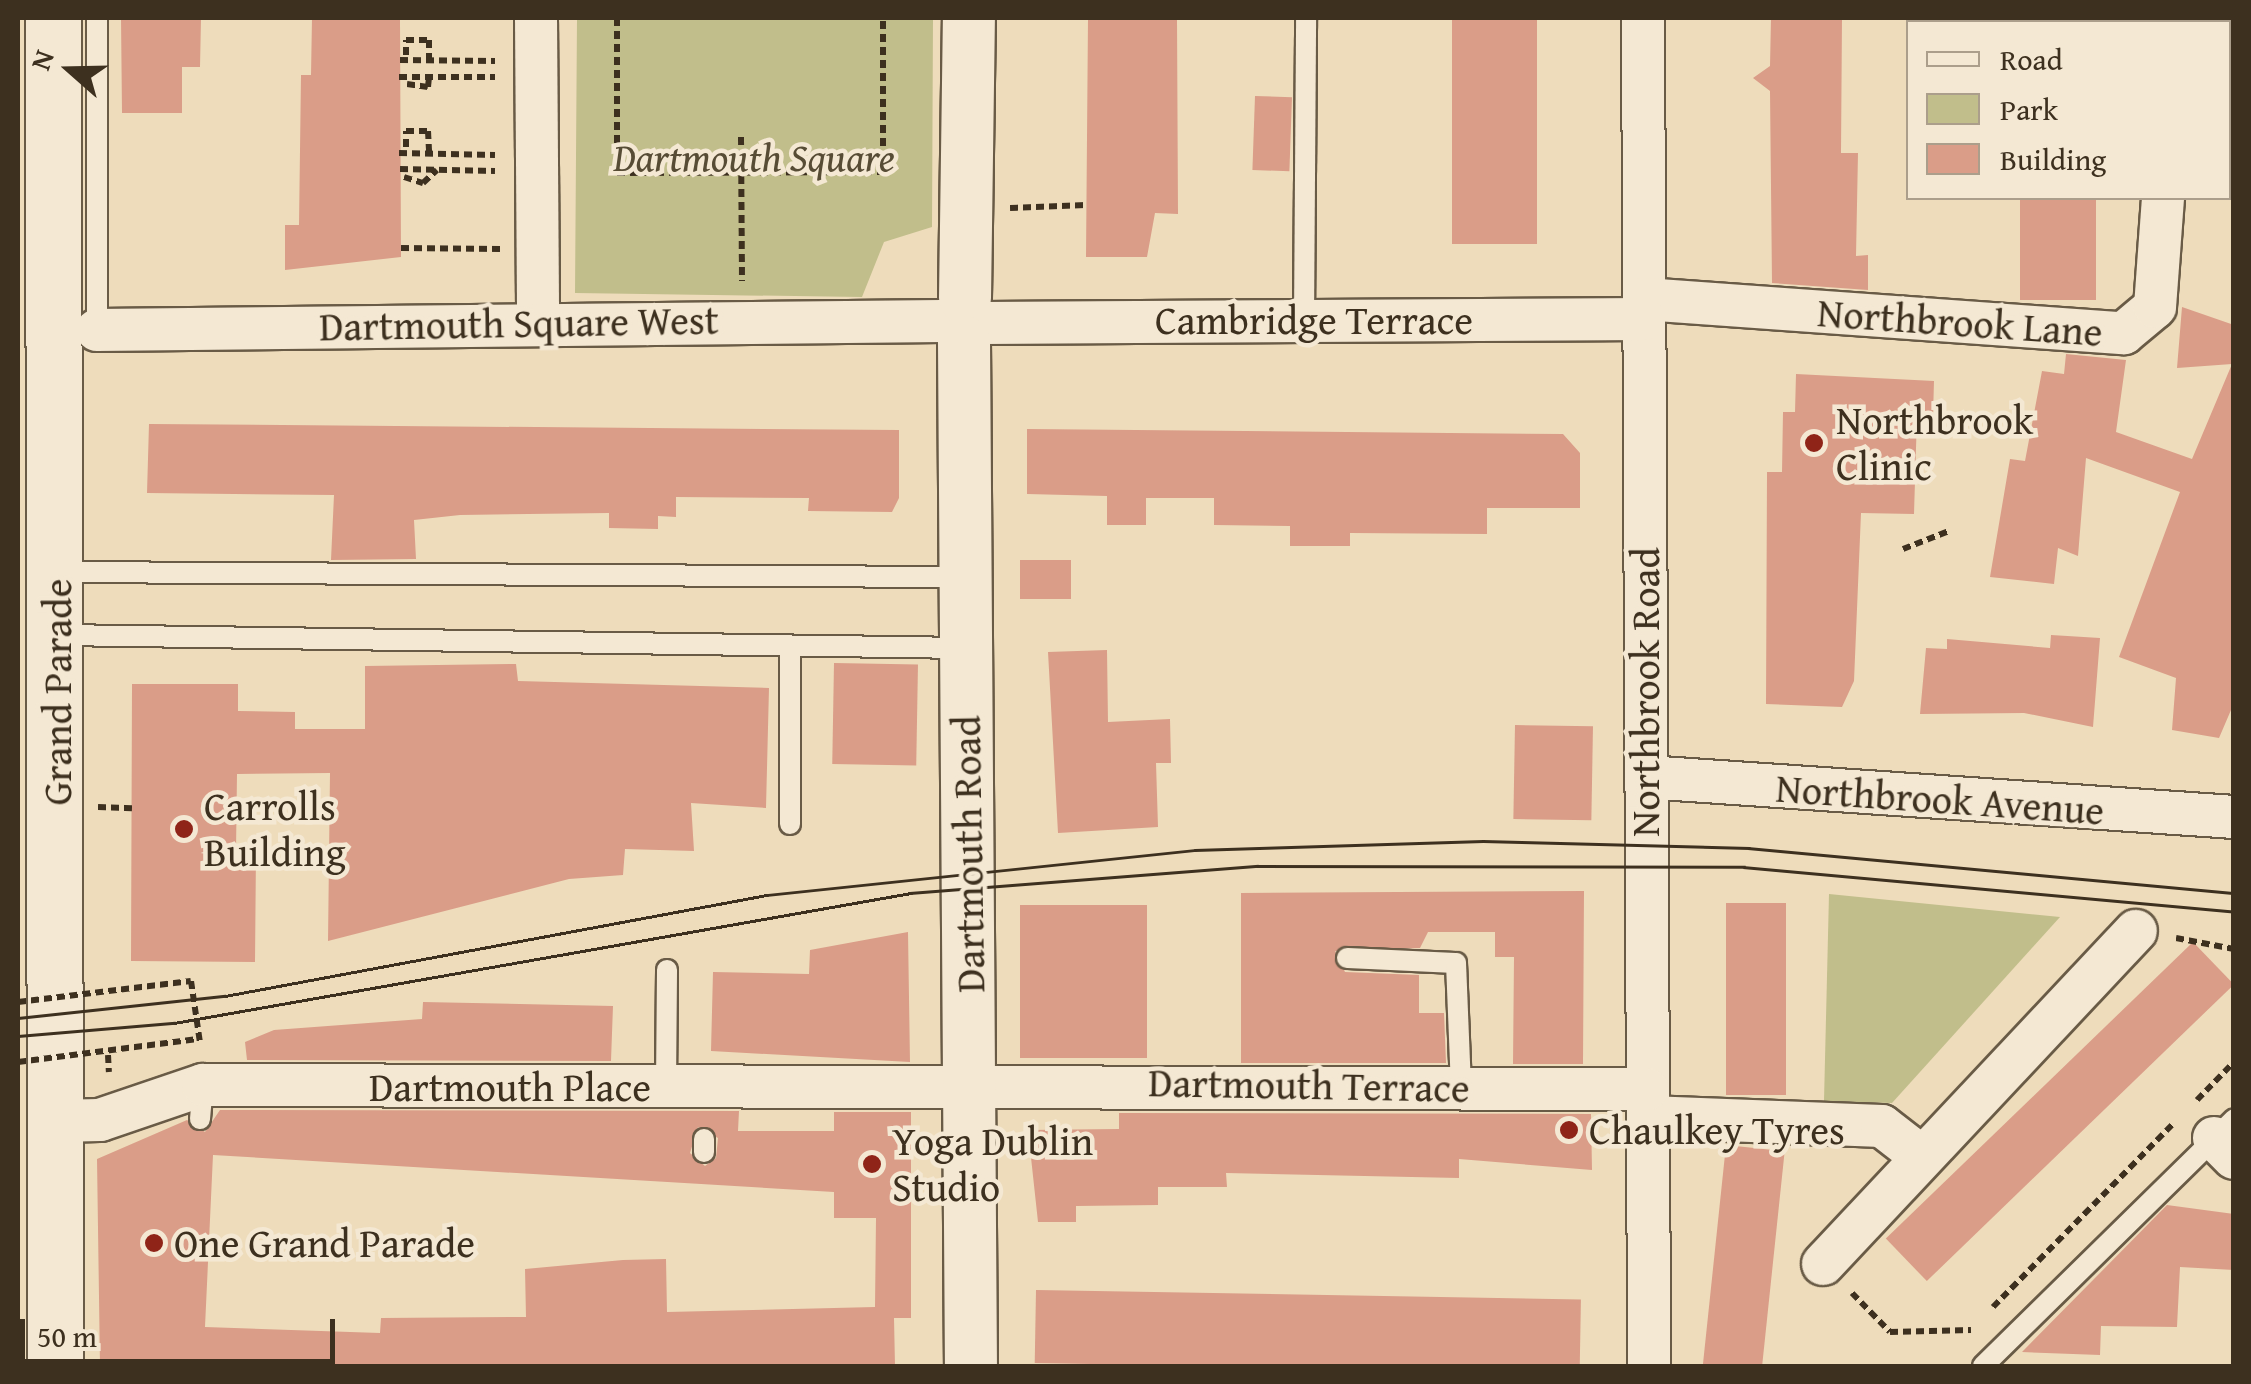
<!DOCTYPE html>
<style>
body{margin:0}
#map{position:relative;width:2251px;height:1384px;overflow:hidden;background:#eedcbb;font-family:"Gentium Book Plus",serif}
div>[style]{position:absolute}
.green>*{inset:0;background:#c1be8b}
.building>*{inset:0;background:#da9d88;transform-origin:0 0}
.path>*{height:6px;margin-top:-3px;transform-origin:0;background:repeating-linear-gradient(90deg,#3d301f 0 8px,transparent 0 13px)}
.roads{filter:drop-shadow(2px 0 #695b46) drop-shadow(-2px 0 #695b46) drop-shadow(0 2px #695b46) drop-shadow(0 -2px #695b46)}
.service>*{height:20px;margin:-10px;padding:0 10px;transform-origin:10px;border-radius:10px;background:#f4e8d3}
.minor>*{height:42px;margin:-21px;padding:0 21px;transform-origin:21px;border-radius:21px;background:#f4e8d3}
.tertiary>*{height:52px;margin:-26px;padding:0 26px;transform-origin:26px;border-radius:26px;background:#f4e8d3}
.secondary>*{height:55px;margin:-27.5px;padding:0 27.5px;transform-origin:27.5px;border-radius:27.5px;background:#f4e8d3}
.tram>*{height:2.5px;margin:-1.25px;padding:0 1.25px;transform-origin:1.25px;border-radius:1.25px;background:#3d301f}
.path-bridge>*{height:6px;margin-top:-3px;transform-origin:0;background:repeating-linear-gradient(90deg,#3d301f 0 8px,transparent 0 13px)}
.dots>*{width:28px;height:28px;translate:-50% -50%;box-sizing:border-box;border:5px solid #f4e8d3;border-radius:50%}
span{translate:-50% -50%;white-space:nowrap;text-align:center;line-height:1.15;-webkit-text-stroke:9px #f4e8d3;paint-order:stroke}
.park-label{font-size:40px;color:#574c35;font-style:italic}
.street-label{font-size:40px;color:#3d301f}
.poi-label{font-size:40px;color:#3d301f}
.left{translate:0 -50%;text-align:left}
.frame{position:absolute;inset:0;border:20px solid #3d301f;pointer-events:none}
.legend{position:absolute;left:1906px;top:20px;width:325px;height:180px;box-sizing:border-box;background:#f4e8d3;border:2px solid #ab9e8b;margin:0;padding:12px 18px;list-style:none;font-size:30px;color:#3d301f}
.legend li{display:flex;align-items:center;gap:20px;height:50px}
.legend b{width:50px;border:2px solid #ab9e8b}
.north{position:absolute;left:20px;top:20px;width:100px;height:100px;-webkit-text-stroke:8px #f4e8d3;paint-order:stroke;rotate:290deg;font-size:28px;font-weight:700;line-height:40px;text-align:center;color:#3d301f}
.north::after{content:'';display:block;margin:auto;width:35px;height:45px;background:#3d301f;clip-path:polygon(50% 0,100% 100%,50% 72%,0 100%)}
.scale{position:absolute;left:20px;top:1319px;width:315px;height:45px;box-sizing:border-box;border:5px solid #3d301f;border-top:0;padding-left:12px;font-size:30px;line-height:35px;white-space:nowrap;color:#3d301f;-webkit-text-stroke:8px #f4e8d3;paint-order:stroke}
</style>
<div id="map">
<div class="green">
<i style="clip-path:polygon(577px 18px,933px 18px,932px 227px,884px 242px,862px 297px,575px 293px)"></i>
<i style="clip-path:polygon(1829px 894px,2060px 917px,1892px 1103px,1824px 1101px)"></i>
</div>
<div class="building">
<i style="clip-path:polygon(121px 18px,201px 18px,200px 67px,182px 67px,182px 113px,122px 113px)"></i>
<i style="clip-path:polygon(312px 18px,400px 18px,401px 257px,285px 270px,285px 225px,299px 225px,301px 75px,311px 75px)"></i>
<i style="clip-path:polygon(1088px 18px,1177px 18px,1178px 214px,1155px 213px,1147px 257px,1086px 257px)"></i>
<i style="left:1452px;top:18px;width:85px;height:226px"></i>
<i style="clip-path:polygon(1771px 18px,1842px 18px,1841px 153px,1858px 153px,1856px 256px,1868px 255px,1868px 290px,1772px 283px,1770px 91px,1753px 78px,1770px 66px)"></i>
<i style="left:1255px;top:96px;width:37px;height:74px;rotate:2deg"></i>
<i style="left:2020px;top:198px;width:76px;height:102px"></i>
<i style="clip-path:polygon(2182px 307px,2234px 325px,2234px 703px,2219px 738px,2172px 730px,2176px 678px,2119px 657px,2180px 492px,2086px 458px,2078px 556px,2058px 548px,2054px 584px,1990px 577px,2010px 459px,2025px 461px,2042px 371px,2064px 374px,2066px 354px,2126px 360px,2116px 432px,2192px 459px,2232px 364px,2177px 368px)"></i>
<i style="clip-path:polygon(1796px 374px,1934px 381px,1933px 416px,1917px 416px,1914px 514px,1861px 513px,1854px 681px,1842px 707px,1766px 704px,1767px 472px,1782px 472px,1783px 412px,1795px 412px)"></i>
<i style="clip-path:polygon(149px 424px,899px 430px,899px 498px,892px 512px,808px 511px,809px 498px,676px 497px,676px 517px,658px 516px,658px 529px,609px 528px,609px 513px,460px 515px,414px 520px,416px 559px,331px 560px,334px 495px,147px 493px)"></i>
<i style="clip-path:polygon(1027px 429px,1563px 434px,1580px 453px,1580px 508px,1487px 508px,1487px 534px,1350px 533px,1350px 546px,1290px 546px,1290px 526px,1214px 525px,1214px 498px,1146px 498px,1146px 525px,1107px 525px,1107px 496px,1027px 494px)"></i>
<i style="left:1020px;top:560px;width:51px;height:39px"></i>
<i style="clip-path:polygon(2051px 635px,2100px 638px,2093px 727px,2024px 713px,1920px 714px,1926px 648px,1947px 649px,1947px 639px,2050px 648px)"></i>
<i style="clip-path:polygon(1107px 650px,1108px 722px,1170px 719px,1171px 763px,1156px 763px,1158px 827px,1058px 833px,1048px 652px)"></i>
<i style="left:834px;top:663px;width:84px;height:101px;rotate:1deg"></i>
<i style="clip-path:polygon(516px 664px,518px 681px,769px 688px,766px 808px,691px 803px,694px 851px,625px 849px,623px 875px,569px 879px,328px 941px,330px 773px,237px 774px,236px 851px,256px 851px,255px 962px,131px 961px,132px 684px,238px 684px,238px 711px,295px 712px,295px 729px,365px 729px,365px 666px)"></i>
<i style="left:1515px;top:725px;width:78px;height:94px;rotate:1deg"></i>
<i style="clip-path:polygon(1584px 891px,1583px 1064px,1513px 1064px,1514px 957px,1495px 957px,1495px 932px,1428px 932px,1420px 948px,1335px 951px,1345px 972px,1419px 975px,1419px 1013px,1444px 1013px,1446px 1063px,1241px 1063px,1241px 893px)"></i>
<i style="left:1726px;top:903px;width:60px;height:192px"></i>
<i style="left:1020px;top:905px;width:127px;height:153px"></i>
<i style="clip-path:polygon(908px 932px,910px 1062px,711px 1051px,713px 972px,809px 974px,810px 950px)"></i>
<i style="left:2193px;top:942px;width:59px;height:427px;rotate:46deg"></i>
<i style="clip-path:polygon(423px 1002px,613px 1006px,611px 1061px,247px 1060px,245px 1042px,274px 1030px,422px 1019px)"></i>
<i style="clip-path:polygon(evenodd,220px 1110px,739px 1111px,738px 1131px,834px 1131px,834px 1112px,911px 1112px,911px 1318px,894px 1318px,895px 1366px,100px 1366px,97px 1159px,187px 1120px,205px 1132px,220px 1110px,698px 1127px,718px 1138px,716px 1158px,705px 1166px,690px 1153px,698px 1127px,220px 1110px,213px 1155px,834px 1192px,834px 1218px,876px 1218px,875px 1307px,667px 1312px,666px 1259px,623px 1260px,525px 1269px,526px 1317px,381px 1318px,380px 1333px,205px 1327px,213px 1155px)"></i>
<i style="clip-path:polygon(1119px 1113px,1591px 1114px,1592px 1170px,1459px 1159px,1459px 1178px,1226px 1173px,1227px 1187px,1158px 1187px,1158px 1205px,1076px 1206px,1076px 1222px,1038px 1222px,1028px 1130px,1119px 1129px)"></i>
<i style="left:1726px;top:1145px;width:59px;height:221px;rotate:6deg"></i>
<i style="clip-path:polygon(2167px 1205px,2234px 1214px,2234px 1270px,2180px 1267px,2177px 1327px,2101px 1326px,2100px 1355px,2022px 1352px)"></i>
<i style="left:1036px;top:1290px;width:545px;height:73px;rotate:1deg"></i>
</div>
<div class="path">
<i style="left:617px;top:18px;width:155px;rotate:90deg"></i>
<i style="left:617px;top:173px;width:266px;rotate:-0.2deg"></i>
<i style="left:883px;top:172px;width:154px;rotate:-90deg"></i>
<i style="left:406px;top:55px;width:15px;rotate:-90deg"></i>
<i style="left:406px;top:40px;width:23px"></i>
<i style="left:429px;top:40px;width:21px;rotate:90deg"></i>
<i style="left:400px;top:60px;width:95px;rotate:0.6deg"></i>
<i style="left:399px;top:77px;width:96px"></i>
<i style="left:407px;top:84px;width:21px;rotate:8deg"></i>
<i style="left:428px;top:87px;width:10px;rotate:-84deg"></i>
<i style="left:741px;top:137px;width:144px;rotate:89.6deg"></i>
<i style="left:406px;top:147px;width:16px;rotate:-90deg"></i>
<i style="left:406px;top:131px;width:22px"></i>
<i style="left:428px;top:131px;width:22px;rotate:87deg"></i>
<i style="left:399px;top:153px;width:96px;rotate:1.2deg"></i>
<i style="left:400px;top:169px;width:95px;rotate:1.2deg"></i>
<i style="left:404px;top:177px;width:20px;rotate:18deg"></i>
<i style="left:423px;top:183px;width:19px;rotate:-43deg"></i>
<i style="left:1010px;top:208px;width:76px;rotate:-2.3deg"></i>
<i style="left:401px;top:248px;width:99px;rotate:0.6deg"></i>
<i style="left:1903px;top:549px;width:49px;rotate:-21.4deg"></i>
<i style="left:98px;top:807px;width:34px;rotate:2deg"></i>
<i style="left:236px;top:808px;width:83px"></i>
<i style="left:2176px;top:938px;width:59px;rotate:10.7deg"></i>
<i style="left:191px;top:981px;width:63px;rotate:81.7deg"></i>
<i style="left:108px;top:1055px;width:17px;rotate:87deg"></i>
<i style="left:2197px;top:1100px;width:53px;rotate:-45.8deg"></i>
<i style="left:1852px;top:1293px;width:54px;rotate:45.7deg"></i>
<i style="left:1890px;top:1332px;width:81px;rotate:-1.4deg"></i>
<i style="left:1993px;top:1307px;width:258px;rotate:-45.5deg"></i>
</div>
<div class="roads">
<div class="service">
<i style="left:1304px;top:320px;width:302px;rotate:-89.6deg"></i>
<i style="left:97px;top:330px;width:312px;rotate:-90deg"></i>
<i style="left:58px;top:572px;width:906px;rotate:0.32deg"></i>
<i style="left:58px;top:635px;width:906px;rotate:0.82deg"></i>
<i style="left:790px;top:646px;width:178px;rotate:90deg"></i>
<i style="left:1347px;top:958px;width:109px;rotate:2.6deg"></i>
<i style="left:1456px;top:963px;width:124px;rotate:87.7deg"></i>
<i style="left:666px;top:1086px;width:116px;rotate:-89.5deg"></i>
<i style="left:200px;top:1119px;width:34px;rotate:-85deg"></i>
<i style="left:704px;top:1152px;width:13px;rotate:-90deg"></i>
<i style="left:1983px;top:1366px;width:352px;rotate:-44.5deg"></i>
</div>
<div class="minor">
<i style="left:536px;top:18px;width:305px;rotate:89.6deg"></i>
<i style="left:1643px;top:18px;width:1348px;rotate:89.74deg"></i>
<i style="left:2167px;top:22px;width:4px;rotate:-76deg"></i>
<i style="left:1644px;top:299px;width:481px;rotate:4.1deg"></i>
<i style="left:2124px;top:333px;width:40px;rotate:-40deg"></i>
<i style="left:2155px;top:307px;width:109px;rotate:-85.8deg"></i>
<i style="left:985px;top:323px;width:659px;rotate:-0.35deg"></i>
<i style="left:97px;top:330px;width:845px;rotate:-0.61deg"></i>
<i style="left:1646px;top:777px;width:589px;rotate:3.89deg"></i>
<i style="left:1648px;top:1117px;width:234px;rotate:2.2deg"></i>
<i style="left:1882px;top:1126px;width:51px;rotate:37.8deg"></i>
<i style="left:55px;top:1121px;width:45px;rotate:-1.3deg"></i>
<i style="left:100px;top:1120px;width:109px;rotate:-18.8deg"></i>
<i style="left:203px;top:1085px;width:1444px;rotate:0.16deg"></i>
<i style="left:2214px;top:1138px;width:28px;rotate:45deg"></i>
<i style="left:1823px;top:1264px;width:457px;rotate:-46.8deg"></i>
</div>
<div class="tertiary">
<i style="left:965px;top:298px;width:280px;rotate:-89.2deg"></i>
<i style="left:964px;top:342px;width:1024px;rotate:89.61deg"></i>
</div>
<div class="secondary">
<i style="left:53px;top:18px;width:1348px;rotate:89.91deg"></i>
</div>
</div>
<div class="tram">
<i style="left:18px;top:1018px;width:208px;rotate:-6.1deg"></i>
<i style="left:225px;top:996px;width:551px;rotate:-10.56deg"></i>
<i style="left:767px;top:895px;width:430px;rotate:-6deg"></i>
<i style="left:1195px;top:850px;width:288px;rotate:-1.8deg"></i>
<i style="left:1483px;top:841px;width:266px;rotate:1.5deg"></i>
<i style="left:1749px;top:848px;width:487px;rotate:5.3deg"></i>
<i style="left:18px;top:1036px;width:157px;rotate:-4.8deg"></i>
<i style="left:174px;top:1023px;width:748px;rotate:-10deg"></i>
<i style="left:911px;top:893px;width:347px;rotate:-4.5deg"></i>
<i style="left:1257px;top:866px;width:487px;rotate:0.1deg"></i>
<i style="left:1744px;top:867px;width:492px;rotate:5.2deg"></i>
</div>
<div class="path-bridge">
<i style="left:18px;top:1002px;width:174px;rotate:-6.9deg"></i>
<i style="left:18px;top:1062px;width:181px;rotate:-7.3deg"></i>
</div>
<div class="dots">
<i style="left:1814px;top:443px;background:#8f2418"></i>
<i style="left:184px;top:829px;background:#8f2418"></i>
<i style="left:1569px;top:1130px;background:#8f2418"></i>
<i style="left:872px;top:1164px;background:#8f2418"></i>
<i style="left:154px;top:1243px;background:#8f2418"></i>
</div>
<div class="park-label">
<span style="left:754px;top:157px">Dartmouth Square</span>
</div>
<div class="street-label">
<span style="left:1314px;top:320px">Cambridge Terrace</span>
<span style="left:1960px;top:322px;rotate:4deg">Northbrook Lane</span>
<span style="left:519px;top:323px;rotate:-1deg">Dartmouth Square West</span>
<span style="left:57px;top:692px;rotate:-90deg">Grand Parade</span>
<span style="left:1645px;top:692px;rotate:-90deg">Northbrook Road</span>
<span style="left:1940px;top:799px;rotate:4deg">Northbrook Avenue</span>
<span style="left:968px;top:854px;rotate:-91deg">Dartmouth Road</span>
<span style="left:1309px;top:1085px;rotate:1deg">Dartmouth Terrace</span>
<span style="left:510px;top:1087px">Dartmouth Place</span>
</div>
<div class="poi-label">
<span class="left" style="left:1836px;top:443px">Northbrook<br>Clinic</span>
<span class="left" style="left:204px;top:829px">Carrolls<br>Building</span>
<span class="left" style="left:1589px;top:1130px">Chaulkey Tyres</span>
<span class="left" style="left:892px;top:1164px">Yoga Dublin<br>Studio</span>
<span class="left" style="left:174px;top:1243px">One Grand Parade</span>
</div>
<div class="frame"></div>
<ul class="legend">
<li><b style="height:12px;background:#f4e8d3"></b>Road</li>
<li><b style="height:28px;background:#c1be8b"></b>Park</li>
<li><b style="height:28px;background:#da9d88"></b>Building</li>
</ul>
<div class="north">N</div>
<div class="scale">50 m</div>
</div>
